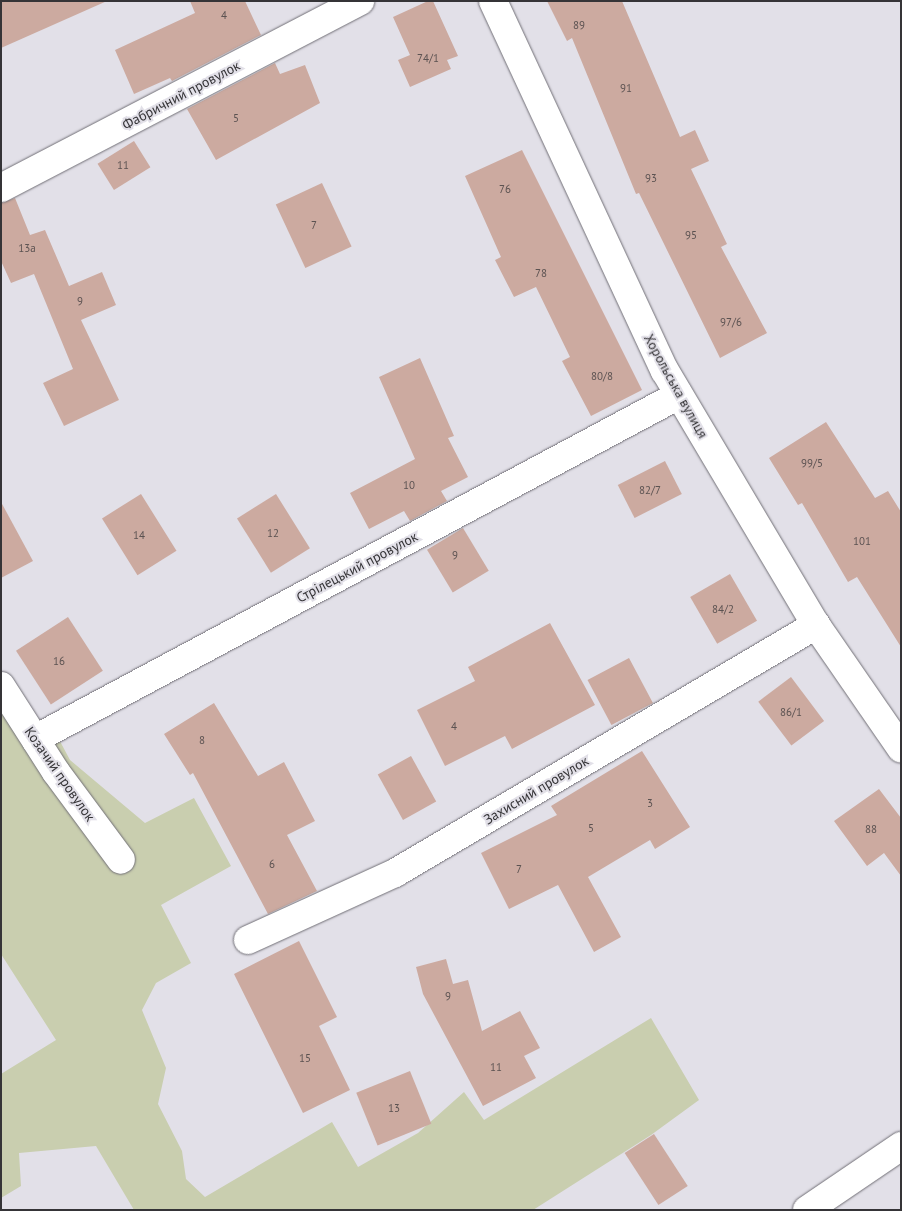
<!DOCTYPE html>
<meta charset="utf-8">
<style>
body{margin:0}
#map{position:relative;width:902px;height:1211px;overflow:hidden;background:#e2e0e8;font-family:"PT Sans",sans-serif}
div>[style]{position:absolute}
.green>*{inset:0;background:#c9ceaf}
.building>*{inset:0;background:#ccaaa0;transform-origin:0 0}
.roads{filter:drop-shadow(0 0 1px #716f76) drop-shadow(0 0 1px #716f76)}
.minor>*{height:28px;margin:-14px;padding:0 14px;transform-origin:14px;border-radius:14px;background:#fff}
span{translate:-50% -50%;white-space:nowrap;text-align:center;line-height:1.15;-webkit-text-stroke:4px #e2e0e8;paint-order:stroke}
.number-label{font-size:11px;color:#5b5251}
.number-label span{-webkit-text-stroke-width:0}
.street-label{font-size:14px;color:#353437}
.frame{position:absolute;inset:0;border:2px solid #353437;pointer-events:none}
</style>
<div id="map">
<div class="green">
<div style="clip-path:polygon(1px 671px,32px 724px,47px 717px,70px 760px,145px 823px,194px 798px,231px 866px,161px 905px,191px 963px,156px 983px,142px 1010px,166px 1068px,158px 1104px,182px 1151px,186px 1179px,205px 1197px,332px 1122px,358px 1167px,418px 1133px,464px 1092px,484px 1120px,651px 1018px,699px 1100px,651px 1135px,533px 1210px,134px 1210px,96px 1146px,19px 1153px,21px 1186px,1px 1198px,1px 1074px,56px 1040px,1px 954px)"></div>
</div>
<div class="building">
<div style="clip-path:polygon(1px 1px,107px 1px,1px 48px)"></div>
<div style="clip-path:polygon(190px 1px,245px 1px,261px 35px,172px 81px,170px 78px,134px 94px,115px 50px,195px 13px)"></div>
<div style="clip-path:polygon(428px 1px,433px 1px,458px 56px,447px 60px,451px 69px,410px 87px,398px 60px,410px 55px,393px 17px)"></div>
<div style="clip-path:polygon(547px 1px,622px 1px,680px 137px,695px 130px,709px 161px,691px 169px,727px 244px,721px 247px,767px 333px,720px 358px,639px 193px,636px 194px,572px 38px,567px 41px)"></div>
<div style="clip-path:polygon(275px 63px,280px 74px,305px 65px,320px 103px,216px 160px,187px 109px)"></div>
<div style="left:134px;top:141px;width:31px;height:43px;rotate:58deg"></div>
<div style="clip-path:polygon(522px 150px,642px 390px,591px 416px,562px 361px,570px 357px,536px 287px,514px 297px,495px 260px,501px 257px,465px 176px)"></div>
<div style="left:322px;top:183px;width:70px;height:51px;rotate:65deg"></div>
<div style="clip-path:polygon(15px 198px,30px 235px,45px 230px,69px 286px,102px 272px,116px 305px,81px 320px,119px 400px,64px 426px,43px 383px,73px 369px,34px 274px,11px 283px,1px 261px,1px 203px)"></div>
<div style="clip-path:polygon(420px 358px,454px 436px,448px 438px,468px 477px,441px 491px,447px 501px,410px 521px,404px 511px,369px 529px,350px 493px,415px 459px,379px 377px)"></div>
<div style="clip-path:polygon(826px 422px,875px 498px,888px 491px,901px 512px,901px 647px,857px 577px,848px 582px,802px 503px,798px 505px,769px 458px)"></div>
<div style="left:665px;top:461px;width:37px;height:53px;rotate:63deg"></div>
<div style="left:141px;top:494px;width:67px;height:46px;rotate:58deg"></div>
<div style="left:276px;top:494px;width:64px;height:46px;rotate:58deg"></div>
<div style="clip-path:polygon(1px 502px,33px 561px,1px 578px)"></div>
<div style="left:463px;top:528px;width:50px;height:42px;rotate:59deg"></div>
<div style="left:730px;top:574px;width:54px;height:46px;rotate:60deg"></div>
<div style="left:68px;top:617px;width:64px;height:62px;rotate:57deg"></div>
<div style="clip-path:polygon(550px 623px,595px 705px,512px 749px,505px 736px,445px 766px,417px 710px,475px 681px,468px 667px)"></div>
<div style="left:629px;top:658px;width:51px;height:47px;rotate:62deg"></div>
<div style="left:791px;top:677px;width:55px;height:41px;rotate:53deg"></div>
<div style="clip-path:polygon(214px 703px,258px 776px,284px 762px,315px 821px,287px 835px,317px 891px,268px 914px,193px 773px,190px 775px,164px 734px)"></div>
<div style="clip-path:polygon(642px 751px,690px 827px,655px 849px,650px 840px,588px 877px,621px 937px,594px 952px,558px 885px,509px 909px,481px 853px,557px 815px,551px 806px)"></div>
<div style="left:411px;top:756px;width:52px;height:38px;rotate:61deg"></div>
<div style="clip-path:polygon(879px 789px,901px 818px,901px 876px,884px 853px,867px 866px,834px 821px)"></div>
<div style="clip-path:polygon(299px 941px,337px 1017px,319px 1026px,350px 1090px,303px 1113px,234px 974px)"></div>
<div style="clip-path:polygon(446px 959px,453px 984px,468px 980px,482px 1031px,520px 1011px,540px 1048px,524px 1056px,536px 1078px,483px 1106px,423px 994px,416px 967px)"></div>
<div style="left:410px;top:1071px;width:57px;height:58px;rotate:68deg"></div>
<div style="left:654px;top:1134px;width:62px;height:35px;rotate:57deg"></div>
</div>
<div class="roads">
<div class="minor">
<div style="left:493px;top:1px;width:408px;rotate:65.1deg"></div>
<div style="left:665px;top:371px;width:295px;rotate:59.3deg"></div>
<div style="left:816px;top:625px;width:150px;rotate:55.4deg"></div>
<div style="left:1px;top:188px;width:405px;rotate:-27.5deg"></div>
<div style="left:1px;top:686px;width:102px;rotate:57.4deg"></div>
<div style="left:56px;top:772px;width:109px;rotate:53.5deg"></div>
<div style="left:35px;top:739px;width:730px;rotate:-28.11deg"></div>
<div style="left:248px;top:940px;width:162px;rotate:-24.5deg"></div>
<div style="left:395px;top:873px;width:489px;rotate:-30.5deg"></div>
<div style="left:807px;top:1210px;width:114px;rotate:-34.2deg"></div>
</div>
</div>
<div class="number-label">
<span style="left:224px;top:15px">4</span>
<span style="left:579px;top:25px">89</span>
<span style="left:428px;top:58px">74/1</span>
<span style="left:626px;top:88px">91</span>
<span style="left:236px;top:118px">5</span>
<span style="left:123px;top:165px">11</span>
<span style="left:651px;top:178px">93</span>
<span style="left:505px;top:189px">76</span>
<span style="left:314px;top:225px">7</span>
<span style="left:691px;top:235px">95</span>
<span style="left:27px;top:248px">13а</span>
<span style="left:541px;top:273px">78</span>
<span style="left:80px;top:301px">9</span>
<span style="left:731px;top:322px">97/6</span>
<span style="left:602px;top:376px">80/8</span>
<span style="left:812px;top:463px">99/5</span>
<span style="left:409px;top:485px">10</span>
<span style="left:650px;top:490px">82/7</span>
<span style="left:273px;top:533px">12</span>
<span style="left:139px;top:535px">14</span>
<span style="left:862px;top:541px">101</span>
<span style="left:455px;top:555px">9</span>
<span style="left:723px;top:609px">84/2</span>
<span style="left:59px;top:661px">16</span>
<span style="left:791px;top:712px">86/1</span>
<span style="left:454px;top:726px">4</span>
<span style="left:202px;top:740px">8</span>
<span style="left:650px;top:803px">3</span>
<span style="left:591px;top:828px">5</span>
<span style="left:871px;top:829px">88</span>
<span style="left:272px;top:864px">6</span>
<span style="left:519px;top:869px">7</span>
<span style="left:448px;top:996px">9</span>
<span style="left:305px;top:1058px">15</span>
<span style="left:496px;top:1067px">11</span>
<span style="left:394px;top:1108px">13</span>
</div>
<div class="street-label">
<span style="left:181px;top:95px;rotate:-28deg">Фабричний провулок</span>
<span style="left:676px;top:386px;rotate:61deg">Хорольська вулиця</span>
<span style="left:357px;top:567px;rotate:-28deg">Стрілецький провулок</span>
<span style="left:60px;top:774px;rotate:55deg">Козачий провулок</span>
<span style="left:536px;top:790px;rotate:-31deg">Захисний провулок</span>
</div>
<div class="frame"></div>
</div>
